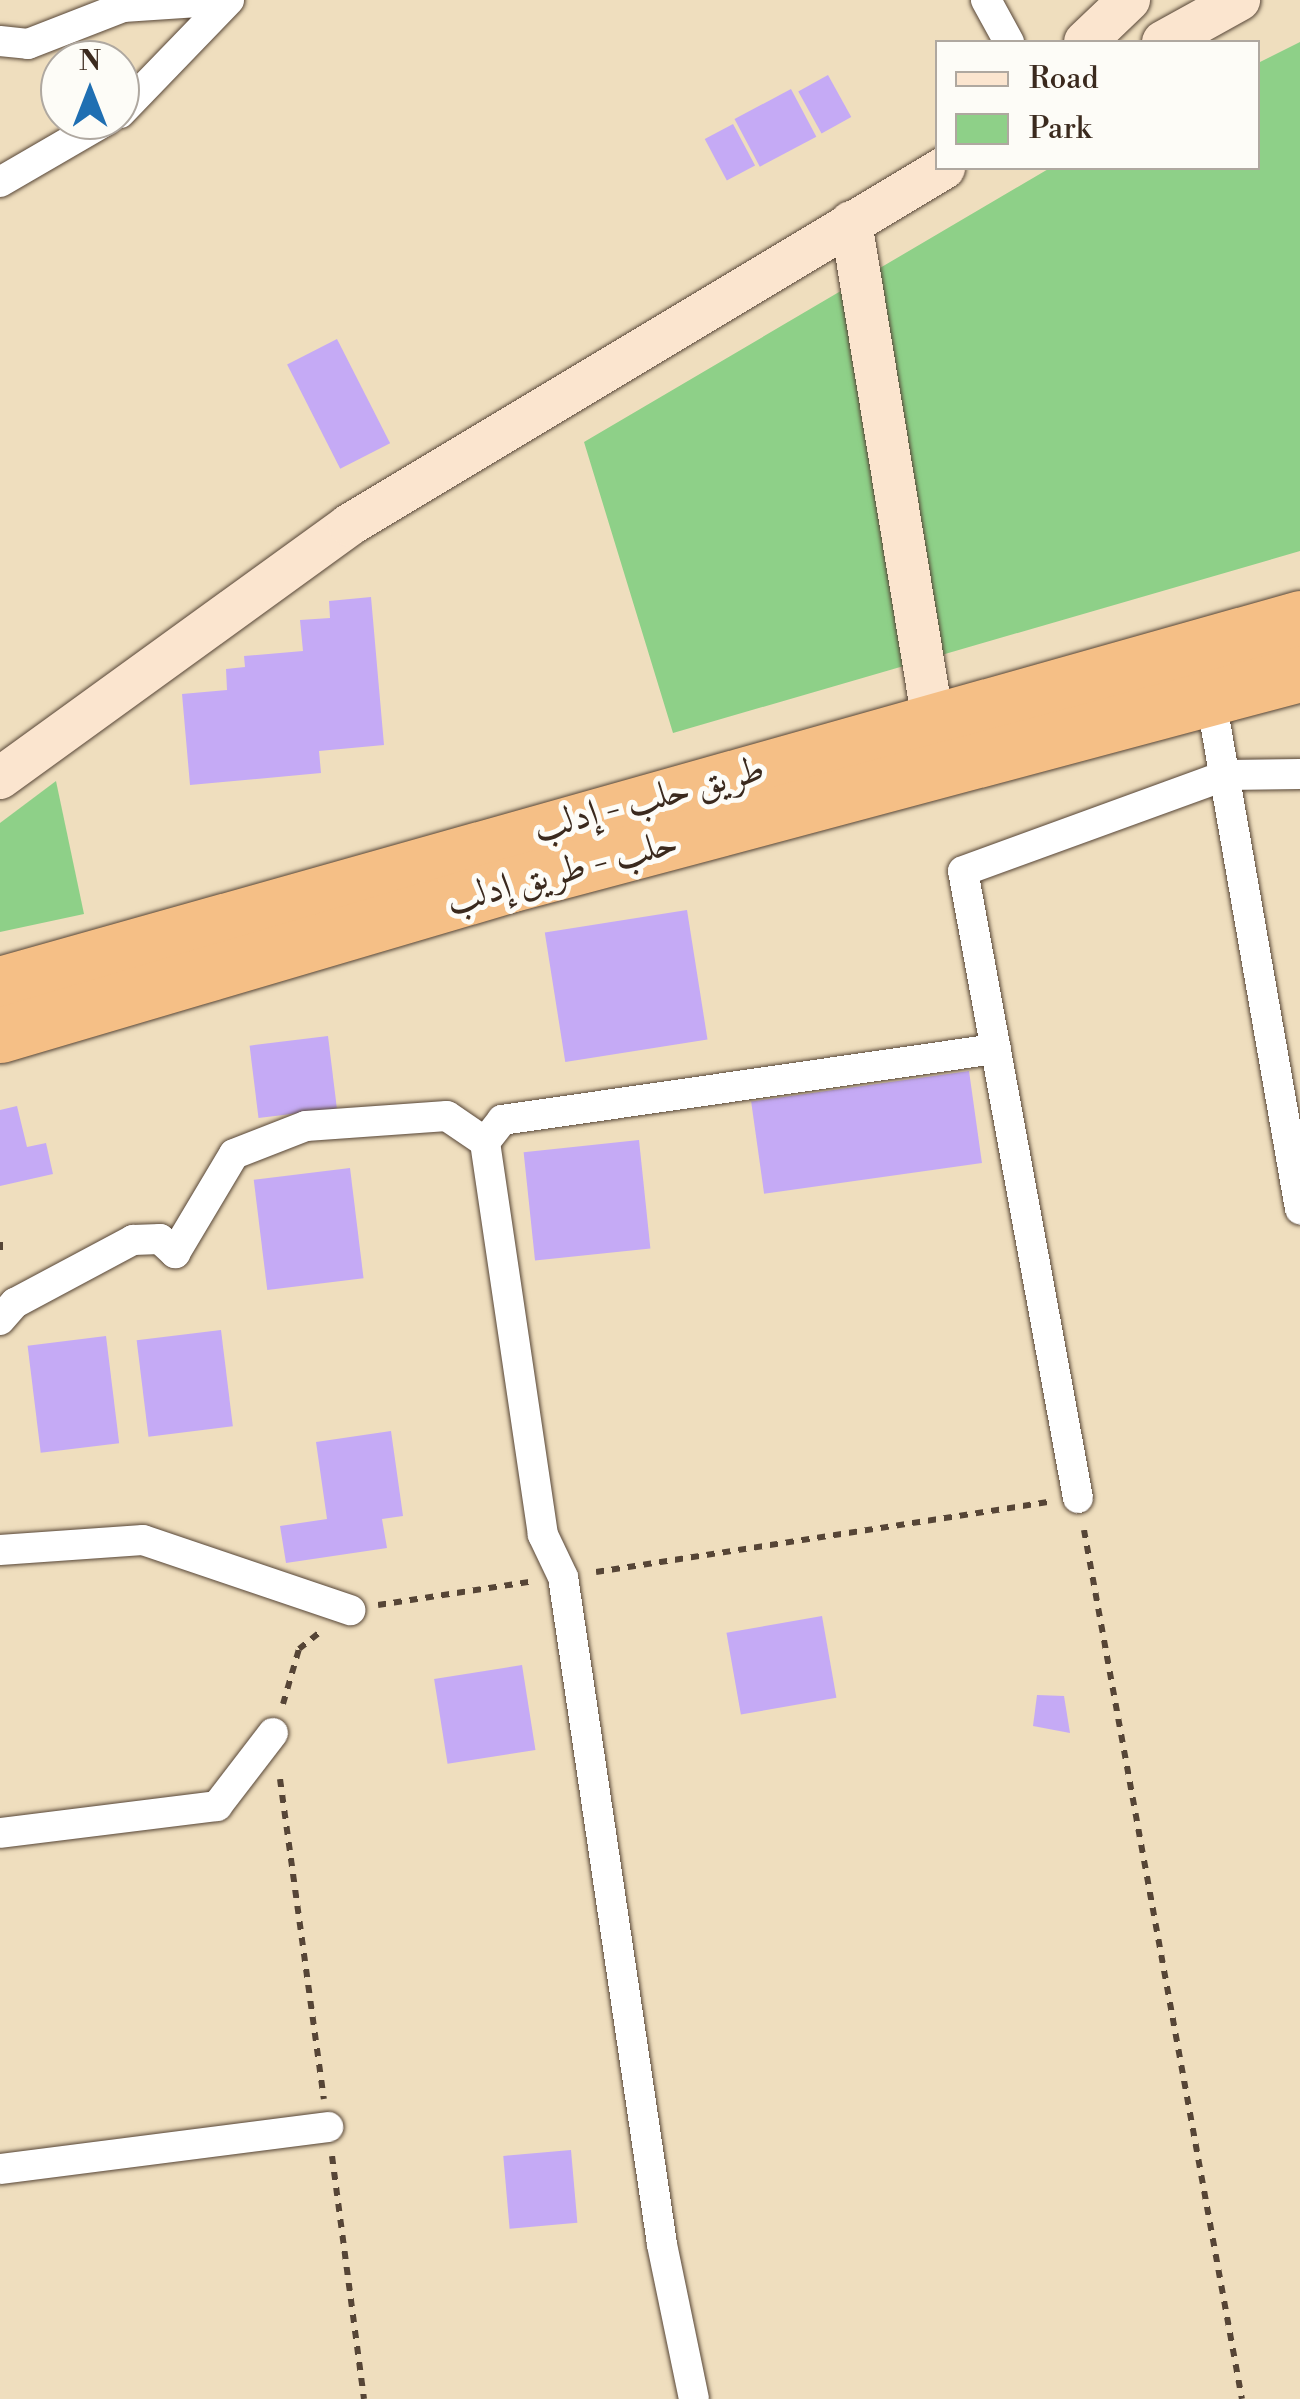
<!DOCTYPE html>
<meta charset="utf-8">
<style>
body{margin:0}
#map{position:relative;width:1300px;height:2399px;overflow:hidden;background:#efdebe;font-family:"Libre Bodoni",Amiri,serif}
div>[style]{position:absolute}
.green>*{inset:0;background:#8ed088}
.building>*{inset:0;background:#c5aaf5;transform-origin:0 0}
.path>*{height:6px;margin-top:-3px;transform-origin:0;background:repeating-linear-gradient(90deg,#564536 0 8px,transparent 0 16px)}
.roads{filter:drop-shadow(0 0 2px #564536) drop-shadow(0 0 2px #564536)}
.street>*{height:30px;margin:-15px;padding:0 15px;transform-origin:15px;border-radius:15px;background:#fff}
.secondary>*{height:42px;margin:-21px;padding:0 21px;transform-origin:21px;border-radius:21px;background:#fbe5cf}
.highway>*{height:55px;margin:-27.5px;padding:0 27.5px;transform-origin:27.5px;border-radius:27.5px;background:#f5bf86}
span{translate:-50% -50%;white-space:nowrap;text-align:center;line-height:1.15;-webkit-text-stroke:10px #fdfcf7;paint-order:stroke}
.street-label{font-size:38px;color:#3b2a1e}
.legend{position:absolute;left:935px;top:40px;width:325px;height:130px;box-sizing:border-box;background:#fdfcf7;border:2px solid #afa8a0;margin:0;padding:12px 18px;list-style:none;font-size:30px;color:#3b2a1e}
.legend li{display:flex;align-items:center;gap:20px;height:50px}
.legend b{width:50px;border:2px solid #afa8a0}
.north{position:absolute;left:40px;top:40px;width:100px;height:100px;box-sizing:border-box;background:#fdfcf7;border:2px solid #afa8a0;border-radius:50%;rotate:0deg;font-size:28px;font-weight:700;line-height:40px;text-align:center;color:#3b2a1e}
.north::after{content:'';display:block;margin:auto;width:35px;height:45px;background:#1f6fb2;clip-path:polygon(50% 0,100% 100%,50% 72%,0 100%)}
</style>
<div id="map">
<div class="green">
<div style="clip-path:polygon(1300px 42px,1300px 551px,673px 733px,584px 442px,1050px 168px,1258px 168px,1258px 63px)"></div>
<div style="clip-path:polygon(56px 781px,84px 914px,0 932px,0 823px)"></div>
</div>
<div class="building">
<div style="left:828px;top:75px;width:48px;height:34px;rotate:61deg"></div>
<div style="left:791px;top:89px;width:54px;height:64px;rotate:62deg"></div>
<div style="left:733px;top:124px;width:47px;height:32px;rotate:62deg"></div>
<div style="left:337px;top:339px;width:117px;height:56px;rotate:63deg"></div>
<div style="clip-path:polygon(371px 597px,384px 745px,319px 751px,321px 773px,190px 785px,182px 694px,227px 690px,226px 669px,245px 667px,244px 656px,303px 651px,300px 620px,330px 618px,329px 601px)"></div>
<div style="left:687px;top:910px;width:131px;height:144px;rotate:81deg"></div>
<div style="left:328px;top:1036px;width:73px;height:79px;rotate:83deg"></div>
<div style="left:969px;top:1071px;width:93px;height:220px;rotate:82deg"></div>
<div style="clip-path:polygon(17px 1106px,27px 1147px,46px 1143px,53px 1174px,0 1186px,0 1110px)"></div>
<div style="left:639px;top:1140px;width:109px;height:116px;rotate:84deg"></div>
<div style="left:350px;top:1168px;width:111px;height:97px;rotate:83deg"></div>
<div style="left:221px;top:1330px;width:97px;height:85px;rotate:83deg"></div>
<div style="left:106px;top:1336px;width:108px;height:79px;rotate:83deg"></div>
<div style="clip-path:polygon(391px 1431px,403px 1516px,382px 1519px,387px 1548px,286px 1563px,280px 1526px,327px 1519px,316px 1442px)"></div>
<div style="left:822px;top:1616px;width:83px;height:97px;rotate:80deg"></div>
<div style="left:522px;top:1665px;width:86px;height:89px;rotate:81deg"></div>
<div style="clip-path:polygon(1037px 1695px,1064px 1696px,1070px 1733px,1033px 1726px)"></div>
<div style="left:571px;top:2150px;width:73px;height:68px;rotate:85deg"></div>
</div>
<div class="path">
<div style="left:0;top:1242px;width:11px;rotate:90deg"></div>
<div style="left:1084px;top:1530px;width:883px;rotate:79.7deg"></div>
<div style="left:596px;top:1572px;width:457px;rotate:-8.8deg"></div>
<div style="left:378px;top:1605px;width:153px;rotate:-8.7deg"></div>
<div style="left:283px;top:1704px;width:57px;rotate:-73.8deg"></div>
<div style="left:299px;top:1649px;width:26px;rotate:-39deg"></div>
<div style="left:280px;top:1779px;width:323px;rotate:82.2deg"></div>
<div style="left:332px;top:2156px;width:245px;rotate:82.5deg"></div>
</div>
<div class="roads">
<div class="street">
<div style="left:986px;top:0;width:48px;rotate:61.3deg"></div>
<div style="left:0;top:41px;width:28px;rotate:6deg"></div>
<div style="left:28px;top:44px;width:102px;rotate:-21.3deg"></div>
<div style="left:123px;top:7px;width:105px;rotate:-3.8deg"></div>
<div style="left:120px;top:113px;width:157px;rotate:-46deg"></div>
<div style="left:0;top:182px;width:124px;rotate:-30.1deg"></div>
<div style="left:1211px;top:699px;width:518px;rotate:80.1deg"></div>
<div style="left:0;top:1320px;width:23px;rotate:-49deg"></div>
<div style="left:15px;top:1303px;width:134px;rotate:-28.1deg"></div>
<div style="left:133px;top:1240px;width:27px;rotate:-2deg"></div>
<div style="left:160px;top:1239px;width:21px;rotate:43deg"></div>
<div style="left:175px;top:1253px;width:115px;rotate:-59.2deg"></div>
<div style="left:234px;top:1154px;width:77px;rotate:-21.3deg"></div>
<div style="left:306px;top:1126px;width:141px;rotate:-4.1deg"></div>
<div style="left:447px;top:1116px;width:46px;rotate:34.4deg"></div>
<div style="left:1078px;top:1498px;width:637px;rotate:-100.39deg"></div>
<div style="left:963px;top:871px;width:281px;rotate:-20deg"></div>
<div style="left:1227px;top:775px;width:73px;rotate:-0.8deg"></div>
<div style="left:0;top:1550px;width:143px;rotate:-4deg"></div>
<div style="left:143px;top:1540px;width:219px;rotate:18.7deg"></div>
<div style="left:0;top:1833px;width:219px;rotate:-7.1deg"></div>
<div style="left:217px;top:1806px;width:92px;rotate:-52.5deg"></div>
<div style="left:0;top:2169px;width:331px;rotate:-7.3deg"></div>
<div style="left:694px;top:2399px;width:158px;rotate:-101.7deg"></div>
<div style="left:662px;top:2244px;width:674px;rotate:-98.44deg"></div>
<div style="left:563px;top:1577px;width:47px;rotate:-115.5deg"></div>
<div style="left:543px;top:1535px;width:397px;rotate:-98.4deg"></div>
<div style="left:485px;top:1142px;width:28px;rotate:-52deg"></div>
<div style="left:502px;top:1120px;width:499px;rotate:-8.2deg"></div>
</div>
<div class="secondary">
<div style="left:1085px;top:42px;width:61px;rotate:-43.7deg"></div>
<div style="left:1163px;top:42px;width:87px;rotate:-28.9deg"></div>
<div style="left:851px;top:222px;width:506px;rotate:80.67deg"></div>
<div style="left:0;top:778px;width:431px;rotate:-35.9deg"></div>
<div style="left:349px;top:525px;width:694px;rotate:-30.96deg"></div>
</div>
<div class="highway">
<div style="left:0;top:984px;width:1351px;rotate:-15.72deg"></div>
<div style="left:0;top:1035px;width:531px;rotate:-16.42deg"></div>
<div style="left:509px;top:885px;width:819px;rotate:-14.94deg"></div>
</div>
</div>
<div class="street-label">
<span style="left:649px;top:799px;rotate:-15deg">طريق حلب - إدلب</span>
<span style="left:562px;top:872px;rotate:-15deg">حلب - طريق إدلب</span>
</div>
<ul class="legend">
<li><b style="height:12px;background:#fbe5cf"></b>Road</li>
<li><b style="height:28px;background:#8ed088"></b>Park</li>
</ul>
<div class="north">N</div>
</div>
